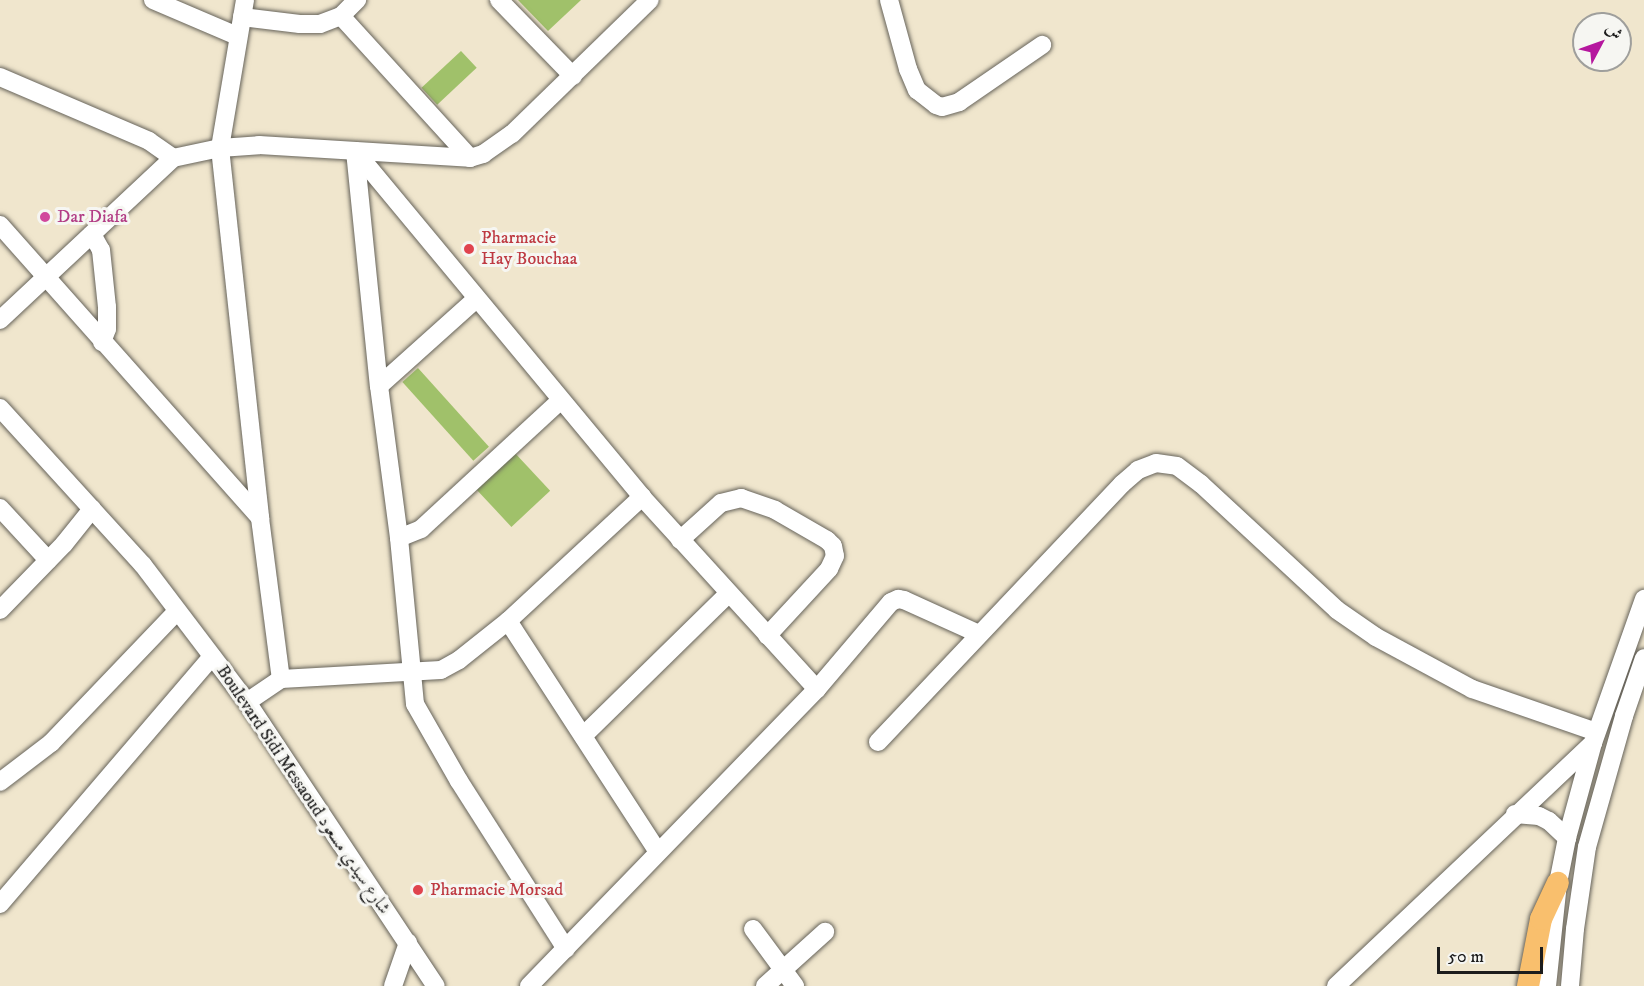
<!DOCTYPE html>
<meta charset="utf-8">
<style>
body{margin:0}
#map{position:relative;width:1644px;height:986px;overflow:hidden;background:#f0e6cd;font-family:"IM FELL DW Pica",Amiri,serif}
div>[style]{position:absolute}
.green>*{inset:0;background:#a0c16a;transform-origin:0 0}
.roads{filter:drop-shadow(0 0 2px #66635a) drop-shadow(0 0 2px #66635a)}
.minor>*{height:18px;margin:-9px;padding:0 9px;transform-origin:9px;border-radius:9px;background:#fff}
.major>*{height:22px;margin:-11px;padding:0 11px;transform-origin:11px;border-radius:11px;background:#f9bf6d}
.dots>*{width:16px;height:16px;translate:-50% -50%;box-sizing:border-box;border:3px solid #f6f6f2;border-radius:50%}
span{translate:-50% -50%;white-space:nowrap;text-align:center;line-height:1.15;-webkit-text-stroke:6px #f6f6f2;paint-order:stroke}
.hotel-label{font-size:18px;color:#b23c85}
.left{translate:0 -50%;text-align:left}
.health-label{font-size:18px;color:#be3a42}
.street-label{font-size:18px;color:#1c1c1c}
.north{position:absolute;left:1572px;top:12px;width:60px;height:60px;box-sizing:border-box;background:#f6f6f2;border:2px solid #9f9f9c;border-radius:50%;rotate:49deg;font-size:16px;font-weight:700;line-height:24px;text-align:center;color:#1c1c1c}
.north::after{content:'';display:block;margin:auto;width:21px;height:27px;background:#b5179e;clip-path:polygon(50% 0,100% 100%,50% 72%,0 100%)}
.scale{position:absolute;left:1437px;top:947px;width:106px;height:27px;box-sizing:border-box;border:3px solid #1c1c1c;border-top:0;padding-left:8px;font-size:18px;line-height:21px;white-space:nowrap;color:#1c1c1c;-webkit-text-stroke:4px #f6f6f2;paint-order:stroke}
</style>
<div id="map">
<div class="green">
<div style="clip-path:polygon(518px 0,581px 0,548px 31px)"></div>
<div style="left:461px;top:51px;width:23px;height:54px;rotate:47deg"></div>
<div style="left:418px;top:368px;width:106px;height:21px;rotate:48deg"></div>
<div style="left:514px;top:452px;width:53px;height:53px;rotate:47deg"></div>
</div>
<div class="roads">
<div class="minor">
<div style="left:153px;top:0;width:91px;rotate:23.2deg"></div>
<div style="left:245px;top:0;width:150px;rotate:99.6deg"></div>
<div style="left:220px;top:148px;width:372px;rotate:83.8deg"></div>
<div style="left:260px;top:518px;width:162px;rotate:82.6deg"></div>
<div style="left:499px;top:0;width:106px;rotate:45.8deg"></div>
<div style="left:889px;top:0;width:72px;rotate:74.6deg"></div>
<div style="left:908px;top:69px;width:23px;rotate:67deg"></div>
<div style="left:917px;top:90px;width:24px;rotate:38deg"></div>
<div style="left:936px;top:105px;width:6px;rotate:18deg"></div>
<div style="left:942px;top:107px;width:18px;rotate:-16deg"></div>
<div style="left:959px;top:102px;width:101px;rotate:-34.5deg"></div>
<div style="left:341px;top:16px;width:192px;rotate:47.7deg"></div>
<div style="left:242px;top:17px;width:58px;rotate:6.9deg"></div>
<div style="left:300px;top:24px;width:20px"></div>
<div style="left:320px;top:24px;width:22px;rotate:-21deg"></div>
<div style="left:341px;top:16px;width:23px;rotate:-45deg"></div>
<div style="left:0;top:77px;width:162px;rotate:23.2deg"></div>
<div style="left:149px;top:141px;width:29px;rotate:35deg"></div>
<div style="left:355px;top:151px;width:236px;rotate:84.2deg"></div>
<div style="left:379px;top:386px;width:153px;rotate:82.5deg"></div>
<div style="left:399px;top:538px;width:167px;rotate:84.5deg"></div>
<div style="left:415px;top:704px;width:89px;rotate:60.3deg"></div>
<div style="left:459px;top:781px;width:199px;rotate:57.5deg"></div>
<div style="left:355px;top:151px;width:450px;rotate:50.3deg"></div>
<div style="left:642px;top:497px;width:260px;rotate:47.7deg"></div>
<div style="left:0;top:225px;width:392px;rotate:48.4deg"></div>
<div style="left:92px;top:234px;width:18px;rotate:61deg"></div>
<div style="left:101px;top:250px;width:57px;rotate:84deg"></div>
<div style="left:107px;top:307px;width:22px;rotate:90deg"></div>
<div style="left:107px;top:329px;width:14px;rotate:111deg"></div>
<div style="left:0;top:320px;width:237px;rotate:-43.1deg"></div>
<div style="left:173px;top:158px;width:48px;rotate:-12deg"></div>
<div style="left:220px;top:148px;width:39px;rotate:-4deg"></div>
<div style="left:259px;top:145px;width:211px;rotate:3.5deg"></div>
<div style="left:470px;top:158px;width:14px;rotate:-17deg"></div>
<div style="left:483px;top:154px;width:35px;rotate:-35deg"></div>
<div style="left:512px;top:134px;width:192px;rotate:-44.2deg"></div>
<div style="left:379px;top:386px;width:130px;rotate:-41.9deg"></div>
<div style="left:0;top:408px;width:212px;rotate:47.7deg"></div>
<div style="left:143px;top:565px;width:172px;rotate:52.8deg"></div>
<div style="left:247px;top:702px;width:341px;rotate:56.4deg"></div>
<div style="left:0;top:508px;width:71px;rotate:47.3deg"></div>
<div style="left:399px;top:538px;width:24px;rotate:-22deg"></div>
<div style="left:421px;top:529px;width:190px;rotate:-42.7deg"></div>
<div style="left:680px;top:540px;width:55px;rotate:-42.1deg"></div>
<div style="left:721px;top:503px;width:21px;rotate:-14deg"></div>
<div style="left:741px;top:498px;width:36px;rotate:19deg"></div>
<div style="left:775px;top:510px;width:60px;rotate:30deg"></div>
<div style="left:827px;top:540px;width:8px;rotate:45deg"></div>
<div style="left:833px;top:546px;width:10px;rotate:79deg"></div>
<div style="left:835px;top:556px;width:14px;rotate:115deg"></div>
<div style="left:829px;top:569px;width:91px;rotate:132.8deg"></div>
<div style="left:0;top:610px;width:92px;rotate:-45.9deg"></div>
<div style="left:64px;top:544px;width:45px;rotate:-51.3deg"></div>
<div style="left:508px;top:621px;width:275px;rotate:57deg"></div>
<div style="left:247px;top:702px;width:41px;rotate:-34.1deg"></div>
<div style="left:281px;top:679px;width:160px;rotate:-3.2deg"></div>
<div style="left:441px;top:670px;width:21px;rotate:-29deg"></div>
<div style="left:459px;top:660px;width:63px;rotate:-38.5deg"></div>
<div style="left:508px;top:621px;width:183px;rotate:-42.8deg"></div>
<div style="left:583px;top:736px;width:203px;rotate:-44.4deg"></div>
<div style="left:878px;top:742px;width:355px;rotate:-46.6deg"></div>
<div style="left:1122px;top:484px;width:21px;rotate:-41deg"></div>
<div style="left:1138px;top:470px;width:19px;rotate:-21deg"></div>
<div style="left:1156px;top:463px;width:21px;rotate:8deg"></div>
<div style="left:1177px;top:466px;width:30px;rotate:37deg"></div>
<div style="left:1201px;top:484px;width:185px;rotate:42.8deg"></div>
<div style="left:1337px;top:610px;width:47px;rotate:34.7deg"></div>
<div style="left:1376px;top:637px;width:109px;rotate:28.4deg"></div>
<div style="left:1472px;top:689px;width:131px;rotate:19.1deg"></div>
<div style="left:0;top:782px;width:64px;rotate:-37.4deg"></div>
<div style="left:51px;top:743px;width:182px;rotate:-46.3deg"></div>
<div style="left:1515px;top:814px;width:24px;rotate:5deg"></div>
<div style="left:1539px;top:816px;width:11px;rotate:27deg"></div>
<div style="left:1549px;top:821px;width:25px;rotate:43deg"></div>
<div style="left:0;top:904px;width:326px;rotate:-49.4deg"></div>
<div style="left:753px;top:929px;width:71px;rotate:53.6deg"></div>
<div style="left:393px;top:986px;width:46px;rotate:-70.8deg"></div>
<div style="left:529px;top:986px;width:414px;rotate:-45.9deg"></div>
<div style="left:817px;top:689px;width:114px;rotate:-49.6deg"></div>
<div style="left:891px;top:602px;width:8px;rotate:-23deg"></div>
<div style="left:898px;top:599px;width:6px;rotate:9deg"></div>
<div style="left:904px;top:600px;width:82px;rotate:24.4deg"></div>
<div style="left:765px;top:986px;width:81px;rotate:-42deg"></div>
<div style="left:1336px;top:986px;width:354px;rotate:-43.4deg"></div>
<div style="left:1547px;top:986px;width:104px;rotate:-83.9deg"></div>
<div style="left:1558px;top:883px;width:46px;rotate:-78.7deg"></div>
<div style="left:1567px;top:838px;width:98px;rotate:-74.7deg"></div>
<div style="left:1593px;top:743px;width:153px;rotate:-70.5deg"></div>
<div style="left:1570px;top:986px;width:57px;rotate:-85deg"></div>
<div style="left:1575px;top:929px;width:83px;rotate:-81.7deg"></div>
<div style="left:1587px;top:847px;width:136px;rotate:-74.2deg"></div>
<div style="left:1624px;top:716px;width:61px;rotate:-71deg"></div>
</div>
<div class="major">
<div style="left:1528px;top:986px;width:68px;rotate:-79deg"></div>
<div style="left:1541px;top:919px;width:40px;rotate:-65deg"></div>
</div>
</div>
<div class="dots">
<div style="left:45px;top:217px;background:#d1479c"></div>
<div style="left:469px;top:249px;background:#e0444e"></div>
<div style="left:418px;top:890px;background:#e0444e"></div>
</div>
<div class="hotel-label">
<span class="left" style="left:57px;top:217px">Dar Diafa</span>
</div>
<div class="health-label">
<span class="left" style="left:481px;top:249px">Pharmacie<br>Hay Bouchaa</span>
<span class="left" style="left:430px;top:890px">Pharmacie Morsad</span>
</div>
<div class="street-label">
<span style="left:303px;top:790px;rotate:56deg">Boulevard Sidi Messaoud شارع سيدي مسعود</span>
</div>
<div class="north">ش</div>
<div class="scale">50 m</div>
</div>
